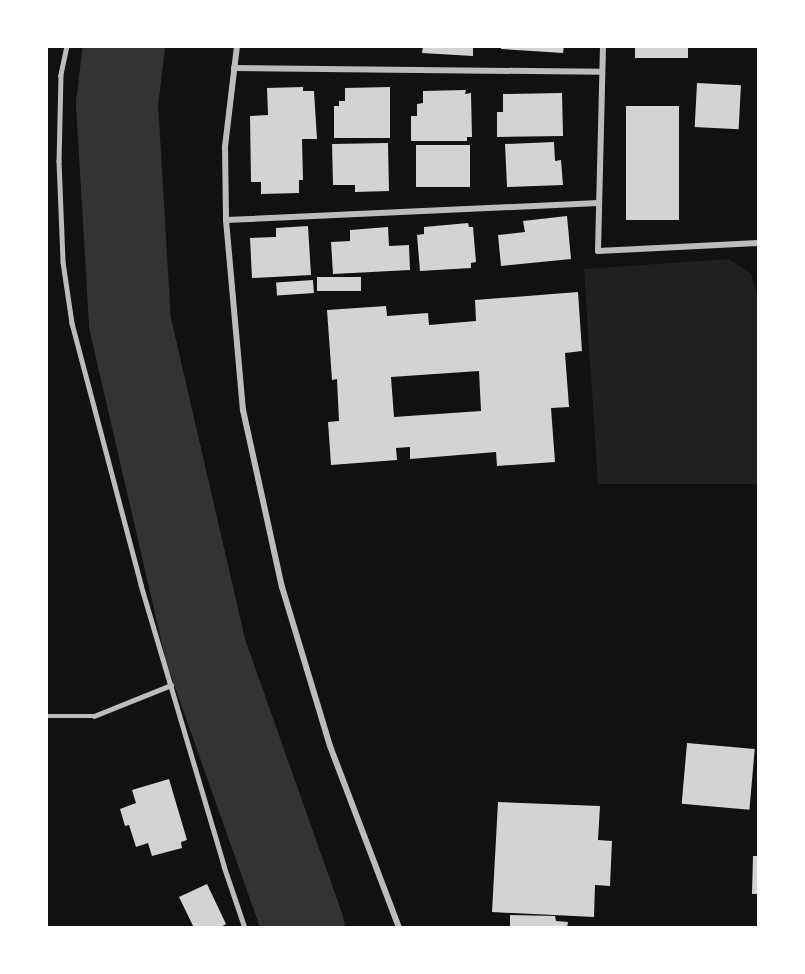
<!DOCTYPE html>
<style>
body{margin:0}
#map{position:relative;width:805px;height:974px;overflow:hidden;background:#111;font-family:"Roboto Condensed",sans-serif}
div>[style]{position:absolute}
.green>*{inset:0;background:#202020}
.river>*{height:82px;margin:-41px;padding:0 41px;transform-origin:41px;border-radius:41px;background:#333}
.building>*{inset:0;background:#d3d3d3;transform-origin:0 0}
.service>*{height:4.5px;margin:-2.25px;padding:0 2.25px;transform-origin:2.25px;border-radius:2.25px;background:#bcbcbc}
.minor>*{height:6px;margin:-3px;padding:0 3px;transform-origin:3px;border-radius:3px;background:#bcbcbc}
span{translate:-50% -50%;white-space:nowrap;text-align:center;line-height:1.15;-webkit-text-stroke:5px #fff;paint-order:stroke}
.frame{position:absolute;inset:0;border:48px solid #fff;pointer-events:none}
</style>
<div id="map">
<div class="green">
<div style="clip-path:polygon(729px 259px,751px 274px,758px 297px,758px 484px,598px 484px,584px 269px)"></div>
</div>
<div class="river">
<div style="left:124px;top:46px;width:58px;rotate:96.9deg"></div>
<div style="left:117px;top:104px;width:219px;rotate:86.6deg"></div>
<div style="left:130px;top:323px;width:338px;rotate:77deg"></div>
<div style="left:206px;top:652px;width:293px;rotate:70.5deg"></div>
</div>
<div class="building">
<div style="clip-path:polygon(423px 46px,473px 46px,473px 56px,422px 53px)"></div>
<div style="clip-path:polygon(501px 46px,564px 46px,563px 53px,501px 49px)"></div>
<div style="left:635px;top:46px;width:53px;height:12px"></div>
<div style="left:697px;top:83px;width:44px;height:44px;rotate:3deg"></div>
<div style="clip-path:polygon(303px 87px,303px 91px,314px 91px,317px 139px,302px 139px,303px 180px,299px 180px,299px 193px,261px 194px,261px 182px,251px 182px,250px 116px,268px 115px,267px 88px)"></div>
<div style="clip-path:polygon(390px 87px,390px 138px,334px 138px,334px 106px,339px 106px,339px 101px,345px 101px,345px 88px)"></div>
<div style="clip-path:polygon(466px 90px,465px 94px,471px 93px,472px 137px,467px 137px,467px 141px,411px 141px,411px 116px,417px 116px,417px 104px,423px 103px,423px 91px)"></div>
<div style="clip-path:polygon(562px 93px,563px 136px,497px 137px,497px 112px,503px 112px,503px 94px)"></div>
<div style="left:626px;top:106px;width:53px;height:114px"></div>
<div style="clip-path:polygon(554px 142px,555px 161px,561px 160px,563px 185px,507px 187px,505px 144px)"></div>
<div style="clip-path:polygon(388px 143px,389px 191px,355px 192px,355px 185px,333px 185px,332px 144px)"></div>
<div style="left:416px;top:145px;width:54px;height:42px"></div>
<div style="clip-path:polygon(567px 216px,571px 259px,501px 266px,498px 235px,525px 232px,523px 221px)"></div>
<div style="clip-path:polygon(468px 223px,469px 227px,473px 227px,476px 262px,471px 263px,471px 268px,420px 271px,417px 235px,424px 234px,424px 227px)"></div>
<div style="clip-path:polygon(308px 226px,311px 275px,252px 278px,250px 238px,276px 237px,276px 228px)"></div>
<div style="clip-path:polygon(388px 227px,389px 246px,409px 245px,410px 270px,333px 274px,331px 242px,350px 241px,350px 230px)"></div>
<div style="left:361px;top:277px;width:14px;height:44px;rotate:90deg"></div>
<div style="left:313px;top:280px;width:13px;height:37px;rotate:86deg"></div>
<div style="clip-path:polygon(evenodd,578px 292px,582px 351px,565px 353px,569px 407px,551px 408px,555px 462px,497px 466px,496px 452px,410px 459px,410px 447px,396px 448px,397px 460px,331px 465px,328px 422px,339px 421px,337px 379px,332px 380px,327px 310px,386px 306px,387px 316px,428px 313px,429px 325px,476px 321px,475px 300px,578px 292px,479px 371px,481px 411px,394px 417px,391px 377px,479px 371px)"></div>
<div style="left:687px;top:743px;width:68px;height:61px;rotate:5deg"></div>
<div style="clip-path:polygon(169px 779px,187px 840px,181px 842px,182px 848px,152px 856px,148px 843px,136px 847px,129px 825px,125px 826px,120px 809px,136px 803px,132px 790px)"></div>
<div style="clip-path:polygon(498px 802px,600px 806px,598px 840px,612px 841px,610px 886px,595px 885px,594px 917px,492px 912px)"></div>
<div style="clip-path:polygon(753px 856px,758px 856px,758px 894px,752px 894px)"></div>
<div style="clip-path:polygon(207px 884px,226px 924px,219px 928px,194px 928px,179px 897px)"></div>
<div style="clip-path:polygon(510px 915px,555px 916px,556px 921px,568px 922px,567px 928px,510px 928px)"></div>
</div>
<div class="service">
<div style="left:67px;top:46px;width:30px;rotate:102deg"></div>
<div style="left:61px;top:75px;width:86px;rotate:91.3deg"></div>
<div style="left:59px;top:161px;width:101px;rotate:87.7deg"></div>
<div style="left:63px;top:262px;width:62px;rotate:81.6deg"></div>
<div style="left:72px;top:323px;width:271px;rotate:75.2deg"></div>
<div style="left:141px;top:585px;width:293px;rotate:73.5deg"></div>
<div style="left:224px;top:866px;width:65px;rotate:71.3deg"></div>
<div style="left:46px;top:716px;width:48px"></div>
<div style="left:94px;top:716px;width:83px;rotate:-21.9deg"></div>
</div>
<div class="minor">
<div style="left:237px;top:46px;width:102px;rotate:96.8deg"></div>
<div style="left:225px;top:147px;width:73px;rotate:89.2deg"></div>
<div style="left:226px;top:220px;width:191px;rotate:84.9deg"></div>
<div style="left:243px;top:410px;width:181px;rotate:77.6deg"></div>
<div style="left:282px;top:587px;width:166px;rotate:73.2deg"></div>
<div style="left:330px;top:746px;width:195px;rotate:69.2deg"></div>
<div style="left:603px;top:46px;width:205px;rotate:91.4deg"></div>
<div style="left:598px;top:251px;width:160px;rotate:-2.9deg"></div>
<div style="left:234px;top:68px;width:368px;rotate:0.6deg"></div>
<div style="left:226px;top:220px;width:373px;rotate:-2.6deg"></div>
</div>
<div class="frame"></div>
</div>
